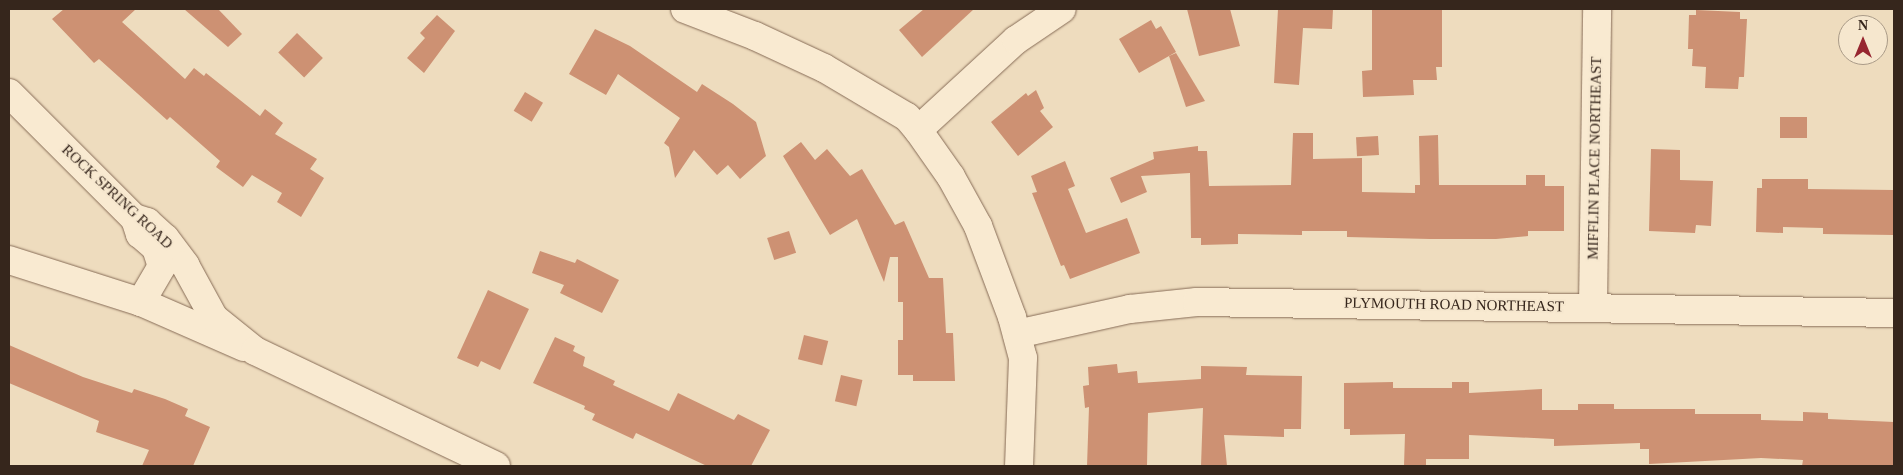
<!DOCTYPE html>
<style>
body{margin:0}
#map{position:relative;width:1903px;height:475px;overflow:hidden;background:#eedcbe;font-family:"Times New Roman",serif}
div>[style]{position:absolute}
.building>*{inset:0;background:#cd9173;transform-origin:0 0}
.roads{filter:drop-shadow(0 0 1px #876c57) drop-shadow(0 0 1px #876c57)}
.minor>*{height:28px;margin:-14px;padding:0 14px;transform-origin:14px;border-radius:14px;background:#f9ead1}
.tertiary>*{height:28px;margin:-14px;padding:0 14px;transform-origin:14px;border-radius:14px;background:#f9ead1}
span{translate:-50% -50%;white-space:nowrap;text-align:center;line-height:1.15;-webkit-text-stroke:4px #f6e7ce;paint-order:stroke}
.street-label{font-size:15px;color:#36261c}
.frame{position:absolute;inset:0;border:10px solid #36261c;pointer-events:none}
.north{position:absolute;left:1838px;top:15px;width:50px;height:50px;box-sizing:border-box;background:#f6e7ce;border:1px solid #a99a87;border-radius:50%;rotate:0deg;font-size:14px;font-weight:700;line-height:20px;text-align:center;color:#36261c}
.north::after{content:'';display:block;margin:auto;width:18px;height:22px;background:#972630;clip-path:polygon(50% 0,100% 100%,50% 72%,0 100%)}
</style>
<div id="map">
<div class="building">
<div style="clip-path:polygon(64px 9px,136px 9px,122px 22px,185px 79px,194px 68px,204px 76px,206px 73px,260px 116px,265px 109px,283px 123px,275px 134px,317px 159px,310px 169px,324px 178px,301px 217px,277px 202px,282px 193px,252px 175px,243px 187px,216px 167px,220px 161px,170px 117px,167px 120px,99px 59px,94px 63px,52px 19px)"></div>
<div style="clip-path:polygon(184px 9px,218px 9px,242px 34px,228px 47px)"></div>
<div style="clip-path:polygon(924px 9px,974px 9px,922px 57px,899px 30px)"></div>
<div style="clip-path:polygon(1187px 9px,1230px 9px,1240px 46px,1199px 56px)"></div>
<div style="clip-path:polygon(1278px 9px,1333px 9px,1332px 29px,1303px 28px,1299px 85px,1274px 83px)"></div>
<div style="clip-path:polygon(1372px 9px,1442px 9px,1442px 67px,1436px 67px,1437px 80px,1413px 80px,1414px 95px,1363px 97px,1362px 71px,1372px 70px)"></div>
<div style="clip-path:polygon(1696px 10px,1740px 12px,1740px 19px,1747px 19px,1744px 77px,1739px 77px,1738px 89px,1705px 88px,1706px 67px,1692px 66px,1693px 49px,1688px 49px,1689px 15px,1696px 15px)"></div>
<div style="clip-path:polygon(437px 15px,455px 31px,424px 73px,407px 58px,425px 38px,420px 33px)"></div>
<div style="clip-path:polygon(1151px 20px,1156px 29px,1161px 26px,1176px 52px,1139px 73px,1119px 39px)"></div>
<div style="clip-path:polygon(595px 29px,630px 46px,697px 92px,702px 84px,733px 104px,756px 122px,766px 156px,740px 179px,728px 165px,717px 175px,694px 150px,675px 178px,669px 147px,664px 143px,680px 118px,618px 74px,606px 95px,569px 74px)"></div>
<div style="left:297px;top:33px;width:36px;height:27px;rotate:44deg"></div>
<div style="clip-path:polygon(1176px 53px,1205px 101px,1186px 107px,1169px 56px)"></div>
<div style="clip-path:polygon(1036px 90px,1044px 108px,1040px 111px,1053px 127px,1018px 156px,991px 122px,1026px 93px,1028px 96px)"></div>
<div style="left:525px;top:92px;width:21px;height:22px;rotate:31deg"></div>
<div style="left:1807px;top:117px;width:21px;height:27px;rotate:90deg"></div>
<div style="clip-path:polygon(1293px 133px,1313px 133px,1313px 159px,1362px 158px,1362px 192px,1415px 193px,1415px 185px,1420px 185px,1419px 136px,1438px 135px,1439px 185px,1526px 185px,1526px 175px,1545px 175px,1545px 186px,1564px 186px,1564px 231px,1528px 231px,1528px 236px,1496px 239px,1430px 239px,1347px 237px,1347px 231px,1302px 231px,1302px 235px,1238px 234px,1238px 244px,1201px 245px,1201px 238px,1191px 238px,1190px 173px,1141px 176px,1147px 192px,1121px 203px,1110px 178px,1154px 159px,1153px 152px,1198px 146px,1198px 151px,1207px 151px,1209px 186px,1291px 185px)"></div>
<div style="left:1378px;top:136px;width:19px;height:22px;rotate:87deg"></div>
<div style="clip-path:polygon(801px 142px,815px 160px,827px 149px,850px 176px,862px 169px,895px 225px,904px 221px,929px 278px,943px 278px,946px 333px,953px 333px,955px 381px,913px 381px,913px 375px,898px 375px,898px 340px,903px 340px,903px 302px,898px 302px,898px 257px,890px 257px,884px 282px,857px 219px,830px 235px,783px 156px)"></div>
<div style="clip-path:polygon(1651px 149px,1680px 150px,1680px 180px,1713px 181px,1711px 226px,1696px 225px,1695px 233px,1649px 231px)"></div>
<div style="clip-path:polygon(1065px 161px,1075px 186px,1068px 189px,1086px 233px,1127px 218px,1140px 253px,1070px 279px,1064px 265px,1061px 266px,1032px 193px,1037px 192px,1031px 176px)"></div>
<div style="clip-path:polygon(1762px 179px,1808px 179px,1808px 189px,1894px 190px,1894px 235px,1823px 234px,1823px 228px,1783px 227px,1783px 233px,1756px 232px,1757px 188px,1762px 188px)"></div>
<div style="left:789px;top:231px;width:23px;height:23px;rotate:72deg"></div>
<div style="clip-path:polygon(540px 251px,575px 263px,577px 259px,619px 280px,602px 313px,560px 293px,564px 285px,532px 273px)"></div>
<div style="clip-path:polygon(488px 290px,529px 309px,500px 370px,481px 361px,478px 367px,457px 358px)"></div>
<div style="left:804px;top:335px;width:25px;height:25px;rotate:14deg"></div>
<div style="clip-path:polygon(555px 337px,575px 346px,573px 351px,585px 357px,583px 366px,615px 381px,613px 385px,669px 411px,678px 393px,734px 420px,738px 414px,770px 430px,751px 466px,707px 466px,636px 433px,633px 439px,592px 420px,595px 414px,584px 409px,585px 406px,533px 383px)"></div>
<div style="clip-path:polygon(9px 345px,83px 377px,132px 393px,134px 389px,165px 399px,188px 409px,185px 416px,210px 427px,193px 466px,142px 466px,149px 450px,96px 432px,99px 421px,9px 383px)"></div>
<div style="clip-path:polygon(1117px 364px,1118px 373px,1137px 371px,1138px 383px,1201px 379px,1201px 366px,1247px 367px,1246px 375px,1302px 376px,1301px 429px,1284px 429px,1284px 437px,1224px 435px,1227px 466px,1201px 466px,1203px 408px,1148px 413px,1147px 466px,1087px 466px,1089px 407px,1085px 408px,1083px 386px,1089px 385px,1088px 367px)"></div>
<div style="left:841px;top:375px;width:22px;height:27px;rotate:13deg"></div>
<div style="clip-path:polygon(1393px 382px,1393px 388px,1452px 388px,1452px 382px,1469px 382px,1469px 393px,1542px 389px,1542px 410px,1578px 410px,1578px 404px,1614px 404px,1614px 409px,1695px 409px,1695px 414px,1761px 414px,1761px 420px,1803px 421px,1803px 412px,1828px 413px,1828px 419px,1894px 422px,1894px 458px,1893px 466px,1802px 466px,1803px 460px,1761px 458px,1649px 464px,1649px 449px,1640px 449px,1640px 443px,1554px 446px,1554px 439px,1469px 435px,1469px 459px,1426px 459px,1426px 466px,1404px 466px,1405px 434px,1350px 435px,1350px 429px,1344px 429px,1344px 383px)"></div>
</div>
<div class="roads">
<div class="minor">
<div style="left:685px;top:9px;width:75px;rotate:21.1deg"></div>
<div style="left:755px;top:36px;width:76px;rotate:24.9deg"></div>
<div style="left:824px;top:68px;width:96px;rotate:30.6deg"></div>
<div style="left:907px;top:117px;width:17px;rotate:50deg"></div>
<div style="left:918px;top:130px;width:57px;rotate:54.9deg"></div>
<div style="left:951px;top:177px;width:56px;rotate:61.1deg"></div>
<div style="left:978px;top:226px;width:97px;rotate:69.5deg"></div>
<div style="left:1012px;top:317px;width:42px;rotate:75deg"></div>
<div style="left:1023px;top:358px;width:108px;rotate:92.1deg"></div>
<div style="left:918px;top:130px;width:133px;rotate:-42.6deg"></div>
<div style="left:1016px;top:40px;width:55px;rotate:-34deg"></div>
<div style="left:136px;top:222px;width:13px;rotate:72deg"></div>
<div style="left:140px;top:234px;width:21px;rotate:41deg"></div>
<div style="left:156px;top:248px;width:19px;rotate:72deg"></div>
<div style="left:162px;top:266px;width:42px;rotate:120.3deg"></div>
<div style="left:9px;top:260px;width:139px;rotate:17.7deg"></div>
<div style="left:141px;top:302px;width:112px;rotate:23.6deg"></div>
<div style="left:1593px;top:307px;width:298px;rotate:-89.2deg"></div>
<div style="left:1017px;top:334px;width:116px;rotate:-12.5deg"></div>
<div style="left:1130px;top:309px;width:67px;rotate:-6deg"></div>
<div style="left:1197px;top:302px;width:697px;rotate:0.9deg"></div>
</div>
<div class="tertiary">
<div style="left:9px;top:93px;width:177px;rotate:45deg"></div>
<div style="left:134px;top:218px;width:14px;rotate:17deg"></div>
<div style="left:147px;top:222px;width:24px;rotate:42deg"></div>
<div style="left:165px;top:238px;width:34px;rotate:53deg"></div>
<div style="left:185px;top:265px;width:60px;rotate:61.3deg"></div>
<div style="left:214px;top:318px;width:53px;rotate:38.8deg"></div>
<div style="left:255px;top:351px;width:267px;rotate:25.5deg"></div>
</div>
</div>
<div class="street-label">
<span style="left:1595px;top:158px;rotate:-89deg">MIFFLIN PLACE NORTHEAST</span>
<span style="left:117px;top:197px;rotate:43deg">ROCK SPRING ROAD</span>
<span style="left:1454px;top:305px;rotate:1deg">PLYMOUTH ROAD NORTHEAST</span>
</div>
<div class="frame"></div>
<div class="north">N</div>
</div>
